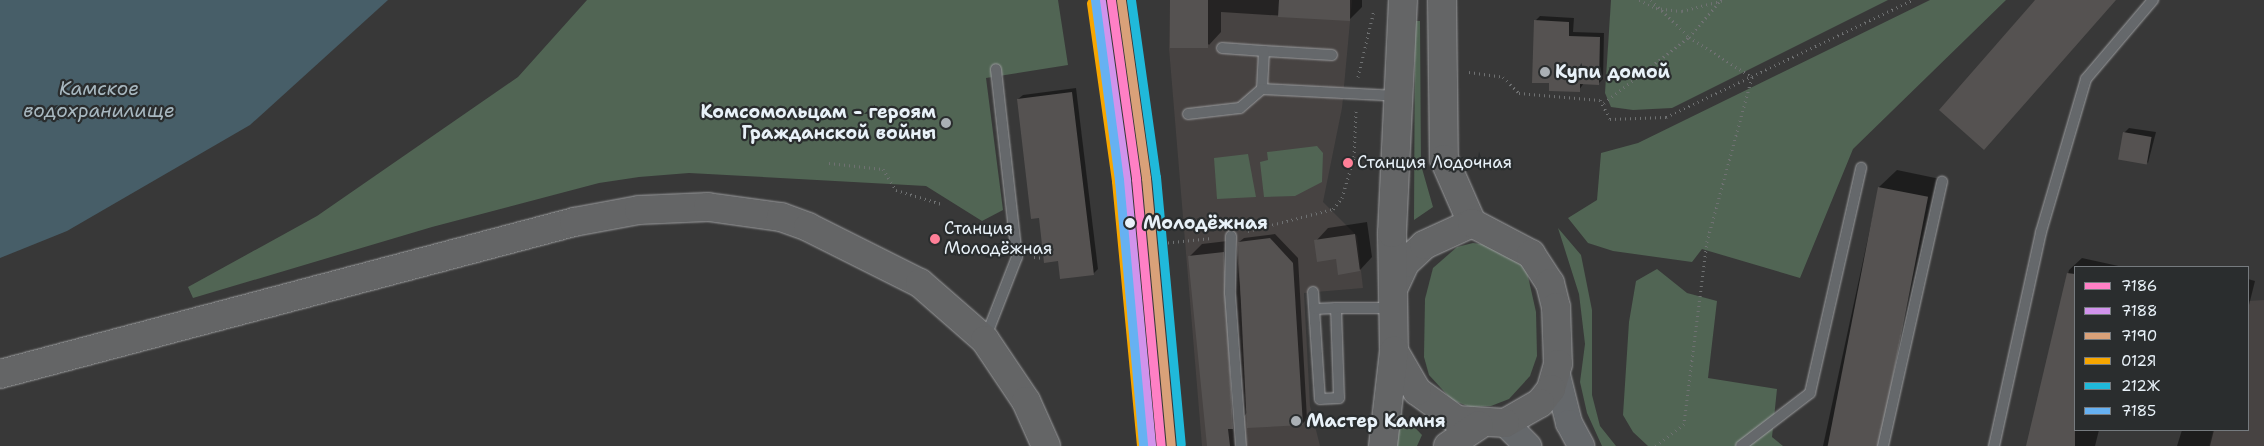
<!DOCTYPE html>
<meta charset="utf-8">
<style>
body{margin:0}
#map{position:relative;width:2264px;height:446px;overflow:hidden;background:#383838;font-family:"Shantell Sans",sans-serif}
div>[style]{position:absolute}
.built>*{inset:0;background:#474342}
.green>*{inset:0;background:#516554}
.water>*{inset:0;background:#475e68}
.shadow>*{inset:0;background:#0007}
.building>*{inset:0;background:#555251;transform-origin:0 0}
.path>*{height:3px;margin-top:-1.5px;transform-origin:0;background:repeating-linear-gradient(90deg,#6f7172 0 1px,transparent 0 5px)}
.roads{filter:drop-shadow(0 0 1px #9c9d9f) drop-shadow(0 0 1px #9c9d9f)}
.service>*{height:10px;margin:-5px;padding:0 5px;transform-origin:5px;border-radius:5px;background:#65686b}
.tertiary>*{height:26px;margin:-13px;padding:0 13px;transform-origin:13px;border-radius:13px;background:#65686b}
.primary>*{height:28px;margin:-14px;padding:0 14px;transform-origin:14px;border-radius:14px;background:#646566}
.rail-1>*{height:9px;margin:-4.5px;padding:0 4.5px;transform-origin:4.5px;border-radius:4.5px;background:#ff80c5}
.rail-2>*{height:9px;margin:-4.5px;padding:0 4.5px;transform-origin:4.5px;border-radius:4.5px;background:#d193ec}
.rail-3>*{height:9px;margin:-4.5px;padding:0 4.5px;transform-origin:4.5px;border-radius:4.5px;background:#d9a179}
.rail-4>*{height:9px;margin:-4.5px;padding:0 4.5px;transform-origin:4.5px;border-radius:4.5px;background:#f7a600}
.rail-5>*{height:9px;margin:-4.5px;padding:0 4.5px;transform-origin:4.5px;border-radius:4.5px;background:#20b9da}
.rail-6>*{height:9px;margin:-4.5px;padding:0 4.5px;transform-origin:4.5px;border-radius:4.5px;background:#66b1f2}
.dots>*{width:14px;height:14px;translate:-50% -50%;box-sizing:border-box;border:2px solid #2a2d2e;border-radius:50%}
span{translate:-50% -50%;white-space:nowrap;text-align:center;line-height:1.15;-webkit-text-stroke:4.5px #2a2d2e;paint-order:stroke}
.bus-label{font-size:17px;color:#e8f1f8}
.left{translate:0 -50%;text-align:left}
.poi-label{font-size:18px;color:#e8f1f8;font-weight:700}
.right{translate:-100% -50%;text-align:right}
.stop-label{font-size:18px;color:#e8f1f8;font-weight:700}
.water-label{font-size:19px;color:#a8b8c0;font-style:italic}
.legend{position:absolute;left:2074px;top:266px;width:175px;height:165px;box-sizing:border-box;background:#2a2d2e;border:1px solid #767b7f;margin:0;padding:6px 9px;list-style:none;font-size:15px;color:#e8f1f8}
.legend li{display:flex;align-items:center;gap:10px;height:25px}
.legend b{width:25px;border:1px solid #767b7f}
</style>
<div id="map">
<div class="built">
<div style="clip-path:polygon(1170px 0,1352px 0,1342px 108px,1323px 202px,1357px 236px,1363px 288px,1304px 293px,1310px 406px,1320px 446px,1202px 446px,1169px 48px)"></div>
<div style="clip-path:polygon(2264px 300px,2264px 446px,2209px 446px,2213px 430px,2248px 430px,2248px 301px)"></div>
</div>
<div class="green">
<div style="clip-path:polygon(587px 0,1058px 0,1068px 65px,986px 78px,1003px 210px,982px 221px,926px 186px,689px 173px,639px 177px,599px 183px,432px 227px,193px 298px,188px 287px,317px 216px,518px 77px)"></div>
<div style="clip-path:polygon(1611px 0,1888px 0,1672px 108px,1633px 110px,1611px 107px,1605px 93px)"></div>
<div style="clip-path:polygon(1930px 0,2006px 0,1853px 149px,1800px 278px,1702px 249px,1692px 262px,1613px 251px,1588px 243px,1568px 218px,1597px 200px,1601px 153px,1638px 143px)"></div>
<div style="clip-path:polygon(1415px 21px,1420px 21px,1421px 165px,1433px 207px,1414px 220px)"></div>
<div style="clip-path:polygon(1317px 146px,1323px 153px,1322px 182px,1295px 196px,1264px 197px,1260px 162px,1268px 160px,1267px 152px)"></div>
<div style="clip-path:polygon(1248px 154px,1256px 197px,1217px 199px,1214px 158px)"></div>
<div style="clip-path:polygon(1558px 228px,1581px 255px,1592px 310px,1592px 395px,1600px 426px,1616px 446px,1602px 446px,1587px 413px,1580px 382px,1585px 344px,1579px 294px)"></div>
<div style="clip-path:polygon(1473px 243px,1489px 245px,1519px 261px,1527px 272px,1536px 312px,1537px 356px,1530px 376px,1509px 399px,1491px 406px,1470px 407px,1452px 400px,1429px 375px,1424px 357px,1425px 299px,1433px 268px,1457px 247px)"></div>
<div style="clip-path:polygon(1657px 269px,1687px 293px,1717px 301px,1708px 378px,1777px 389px,1772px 437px,1783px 446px,1648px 446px,1633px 432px,1623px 415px,1629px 322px,1636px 281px)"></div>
<div style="clip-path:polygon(1400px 412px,1422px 435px,1417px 446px,1396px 446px)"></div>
</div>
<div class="water">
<div style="clip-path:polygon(0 0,388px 0,250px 125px,67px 231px,0 258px)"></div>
</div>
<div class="shadow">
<div style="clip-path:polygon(1171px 0,1362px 0,1362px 7px,1349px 20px,1221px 12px,1221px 32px,1209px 45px)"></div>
<div style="clip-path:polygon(1540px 16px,1574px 18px,1573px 32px,1604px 33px,1603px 79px,1598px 84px,1584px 83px,1579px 90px,1550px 82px,1535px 21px)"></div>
<div style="clip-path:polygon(1076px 88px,1098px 269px,1093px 274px,1059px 260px,1040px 216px,1018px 99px,1023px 95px)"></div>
<div style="clip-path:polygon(2129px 128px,2156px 132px,2148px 163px,2124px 133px)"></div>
<div style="clip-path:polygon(1897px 170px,1945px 180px,1887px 446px,1823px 446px,1879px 187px)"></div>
<div style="clip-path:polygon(1367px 222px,1372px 257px,1360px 270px,1316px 241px,1328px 228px)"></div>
<div style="clip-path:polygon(1275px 234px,1298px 258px,1307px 419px,1302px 424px,1247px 413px,1241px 419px,1244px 446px,1208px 446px,1190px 256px,1202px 244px,1236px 240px,1242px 310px,1239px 242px,1244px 238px)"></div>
<div style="clip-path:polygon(2082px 258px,2123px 267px,2075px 267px,2075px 430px,2099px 430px,2095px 446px,2027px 446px,2069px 270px)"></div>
<div style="clip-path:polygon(2248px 279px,2255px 281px,2248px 309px)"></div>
<div style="clip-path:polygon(2182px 430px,2214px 430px,2210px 446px,2177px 446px)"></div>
</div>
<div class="building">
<div style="left:1170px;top:0;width:38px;height:48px"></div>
<div style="clip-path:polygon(1279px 0,1350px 0,1350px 21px,1278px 17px)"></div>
<div style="clip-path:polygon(2035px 0,2116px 0,1984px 150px,1939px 110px)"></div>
<div style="clip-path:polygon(1534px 20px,1569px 22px,1569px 36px,1600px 37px,1599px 85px,1580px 84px,1580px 92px,1549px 91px,1549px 83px,1532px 83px)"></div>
<div style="clip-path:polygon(1072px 92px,1094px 275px,1060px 279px,1058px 261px,1044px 263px,1039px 218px,1031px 219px,1017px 99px)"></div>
<div style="left:2123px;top:132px;width:29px;height:28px;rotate:10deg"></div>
<div style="left:1878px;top:187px;width:51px;height:265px;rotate:11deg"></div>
<div style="clip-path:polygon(1355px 234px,1360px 271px,1338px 275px,1336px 259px,1317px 262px,1314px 240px)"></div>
<div style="clip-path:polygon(1270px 238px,1293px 263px,1303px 425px,1247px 428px,1238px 242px)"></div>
<div style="clip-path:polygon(1224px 252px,1233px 429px,1228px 429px,1230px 446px,1207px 446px,1188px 256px)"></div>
<div style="clip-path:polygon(2067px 273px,2075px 274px,2075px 446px,2026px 446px)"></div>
</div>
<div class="path">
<div style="left:1639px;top:0;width:19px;rotate:25deg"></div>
<div style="left:1656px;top:8px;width:26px;rotate:7deg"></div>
<div style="left:1682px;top:11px;width:43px;rotate:-14.7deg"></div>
<div style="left:1651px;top:0;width:53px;rotate:44.2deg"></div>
<div style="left:1689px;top:37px;width:75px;rotate:32.4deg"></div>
<div style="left:1752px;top:77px;width:170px;rotate:105.3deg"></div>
<div style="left:1707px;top:241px;width:184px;rotate:97.2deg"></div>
<div style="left:1684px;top:424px;width:36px;rotate:143deg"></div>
<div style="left:1469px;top:72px;width:34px;rotate:8deg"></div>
<div style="left:1503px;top:77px;width:23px;rotate:45deg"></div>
<div style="left:1519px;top:93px;width:81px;rotate:4.9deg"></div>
<div style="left:1600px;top:100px;width:21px;rotate:62deg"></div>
<div style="left:1610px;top:119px;width:56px;rotate:-2deg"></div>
<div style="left:1666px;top:117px;width:272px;rotate:-25.4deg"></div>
<div style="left:1358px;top:77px;width:69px;rotate:-76.6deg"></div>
<div style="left:1604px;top:103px;width:108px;rotate:-37.8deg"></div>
<div style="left:1689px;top:37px;width:49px;rotate:-49.1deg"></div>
<div style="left:829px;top:163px;width:54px;rotate:6.3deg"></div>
<div style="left:883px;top:169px;width:25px;rotate:58deg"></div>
<div style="left:896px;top:190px;width:48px;rotate:16.9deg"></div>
<div style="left:1248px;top:231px;width:88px;rotate:-14.5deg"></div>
<div style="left:1333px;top:209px;width:14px;rotate:-51deg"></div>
<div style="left:1342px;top:198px;width:43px;rotate:-73.7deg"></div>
<div style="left:1354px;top:157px;width:46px;rotate:-87.5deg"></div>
<div style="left:1163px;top:243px;width:49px;rotate:-5.8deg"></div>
<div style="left:1034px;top:257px;width:10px;rotate:6deg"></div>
</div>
<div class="roads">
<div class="service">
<div style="left:1222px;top:48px;width:42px;rotate:4.1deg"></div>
<div style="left:1332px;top:55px;width:68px;rotate:-176.6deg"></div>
<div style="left:1264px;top:51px;width:38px;rotate:93deg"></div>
<div style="left:1262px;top:89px;width:136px;rotate:2.9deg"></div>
<div style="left:1188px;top:114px;width:52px;rotate:-6.6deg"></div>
<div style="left:1240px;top:108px;width:29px;rotate:-41deg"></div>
<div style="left:1231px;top:236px;width:57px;rotate:91deg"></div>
<div style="left:1230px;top:293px;width:153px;rotate:85.9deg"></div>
<div style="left:1313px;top:292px;width:107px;rotate:86.3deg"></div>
<div style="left:1320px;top:399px;width:19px;rotate:-3deg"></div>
<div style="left:1339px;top:398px;width:90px;rotate:-91.9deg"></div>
<div style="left:1336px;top:308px;width:56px"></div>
<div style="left:1315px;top:309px;width:21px;rotate:-3deg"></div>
<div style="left:985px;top:339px;width:88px;rotate:-68.7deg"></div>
<div style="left:1017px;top:257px;width:189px;rotate:-96.4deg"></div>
<div style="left:1741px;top:446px;width:87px;rotate:-37.5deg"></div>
<div style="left:1810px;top:393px;width:231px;rotate:-77.2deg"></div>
<div style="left:1883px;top:446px;width:271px;rotate:-77.4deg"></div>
<div style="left:1994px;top:446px;width:219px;rotate:-77.6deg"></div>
<div style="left:2041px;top:232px;width:159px;rotate:-73.6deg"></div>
<div style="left:2086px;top:79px;width:104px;rotate:-49.7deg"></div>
</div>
<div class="tertiary">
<div style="left:1556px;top:371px;width:54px;rotate:76deg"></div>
<div style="left:1569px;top:423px;width:26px;rotate:62deg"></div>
<div style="left:1505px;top:423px;width:33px;rotate:45deg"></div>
</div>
<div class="primary">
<div style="left:1442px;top:0;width:159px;rotate:89.3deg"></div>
<div style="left:1444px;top:159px;width:70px;rotate:66.4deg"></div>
<div style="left:1394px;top:287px;width:26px;rotate:-65deg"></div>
<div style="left:1405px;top:263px;width:26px;rotate:-43deg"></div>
<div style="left:1424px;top:245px;width:53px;rotate:-24.6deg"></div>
<div style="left:1472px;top:223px;width:67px;rotate:27.7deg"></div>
<div style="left:1531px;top:254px;width:35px;rotate:57deg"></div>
<div style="left:1550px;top:283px;width:25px;rotate:76deg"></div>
<div style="left:1556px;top:307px;width:57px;rotate:88deg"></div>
<div style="left:1558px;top:364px;width:26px;rotate:106deg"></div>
<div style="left:1551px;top:389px;width:18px;rotate:128deg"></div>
<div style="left:1540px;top:403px;width:40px;rotate:150.3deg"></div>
<div style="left:1505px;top:423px;width:48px;rotate:-176.4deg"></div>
<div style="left:1457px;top:420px;width:49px;rotate:-144.1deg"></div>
<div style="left:1417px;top:391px;width:46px;rotate:-119.9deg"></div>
<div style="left:1394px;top:351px;width:118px;rotate:-91deg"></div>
<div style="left:1392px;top:233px;width:233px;rotate:-87.3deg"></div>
<div style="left:0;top:374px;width:594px;rotate:-14.83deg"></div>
<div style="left:574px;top:222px;width:66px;rotate:-10.5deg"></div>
<div style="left:639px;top:210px;width:69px;rotate:-2.5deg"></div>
<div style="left:708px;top:207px;width:74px;rotate:7.8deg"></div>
<div style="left:781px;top:217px;width:29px;rotate:20deg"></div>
<div style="left:808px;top:227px;width:125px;rotate:26.6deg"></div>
<div style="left:920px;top:283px;width:86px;rotate:41.2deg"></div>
<div style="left:985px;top:340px;width:73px;rotate:56.1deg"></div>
<div style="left:1026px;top:401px;width:49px;rotate:66deg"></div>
<div style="left:1383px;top:446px;width:96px;rotate:-83.4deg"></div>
<div style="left:1448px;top:446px;width:37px;rotate:-34deg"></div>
</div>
</div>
<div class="rail-1">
<div style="left:1111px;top:0;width:181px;rotate:82deg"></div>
<div style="left:1136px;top:179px;width:268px;rotate:84.7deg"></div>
</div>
<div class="rail-2">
<div style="left:1101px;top:1px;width:181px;rotate:82deg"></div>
<div style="left:1126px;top:180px;width:267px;rotate:84.6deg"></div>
</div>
<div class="rail-3">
<div style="left:1121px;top:0;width:180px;rotate:82deg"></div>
<div style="left:1146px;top:178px;width:268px;rotate:84.7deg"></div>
</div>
<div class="rail-4">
<div style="left:1091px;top:3px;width:180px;rotate:82deg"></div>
<div style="left:1116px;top:181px;width:266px;rotate:84.6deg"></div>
</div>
<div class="rail-5">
<div style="left:1131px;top:0;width:179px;rotate:82deg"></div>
<div style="left:1156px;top:177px;width:268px;rotate:84.7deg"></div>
</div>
<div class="rail-6">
<div style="left:1095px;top:0;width:182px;rotate:82.4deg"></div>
<div style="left:1119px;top:180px;width:267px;rotate:84.8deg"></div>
</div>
<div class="dots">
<div style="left:1545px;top:72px;background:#aab0b5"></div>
<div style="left:946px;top:123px;background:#aab0b5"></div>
<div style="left:1348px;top:163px;background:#ff8098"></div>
<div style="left:1130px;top:223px;background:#e8f1f8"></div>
<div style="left:935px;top:239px;background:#ff8098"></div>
<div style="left:1296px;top:421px;background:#aab0b5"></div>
</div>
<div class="bus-label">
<span class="left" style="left:1357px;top:163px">Станция Лодочная</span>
<span class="left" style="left:944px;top:239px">Станция<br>Молодёжная</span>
</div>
<div class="poi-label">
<span class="left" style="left:1555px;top:72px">Купи домой</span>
<span class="right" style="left:936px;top:123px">Комсомольцам - героям<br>Гражданской войны</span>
<span class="left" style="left:1306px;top:421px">Мастер Камня</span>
</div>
<div class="stop-label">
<span class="left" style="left:1143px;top:223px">Молодёжная</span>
</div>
<div class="water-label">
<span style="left:99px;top:100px">Камское<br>водохранилище</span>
</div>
<ul class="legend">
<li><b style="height:6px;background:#ff80c5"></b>7186</li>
<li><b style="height:6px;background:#d193ec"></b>7188</li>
<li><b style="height:6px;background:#d9a179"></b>7190</li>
<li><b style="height:6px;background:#f7a600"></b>012Я</li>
<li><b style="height:6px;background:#20b9da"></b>212Ж</li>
<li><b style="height:6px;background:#66b1f2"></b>7185</li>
</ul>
</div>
